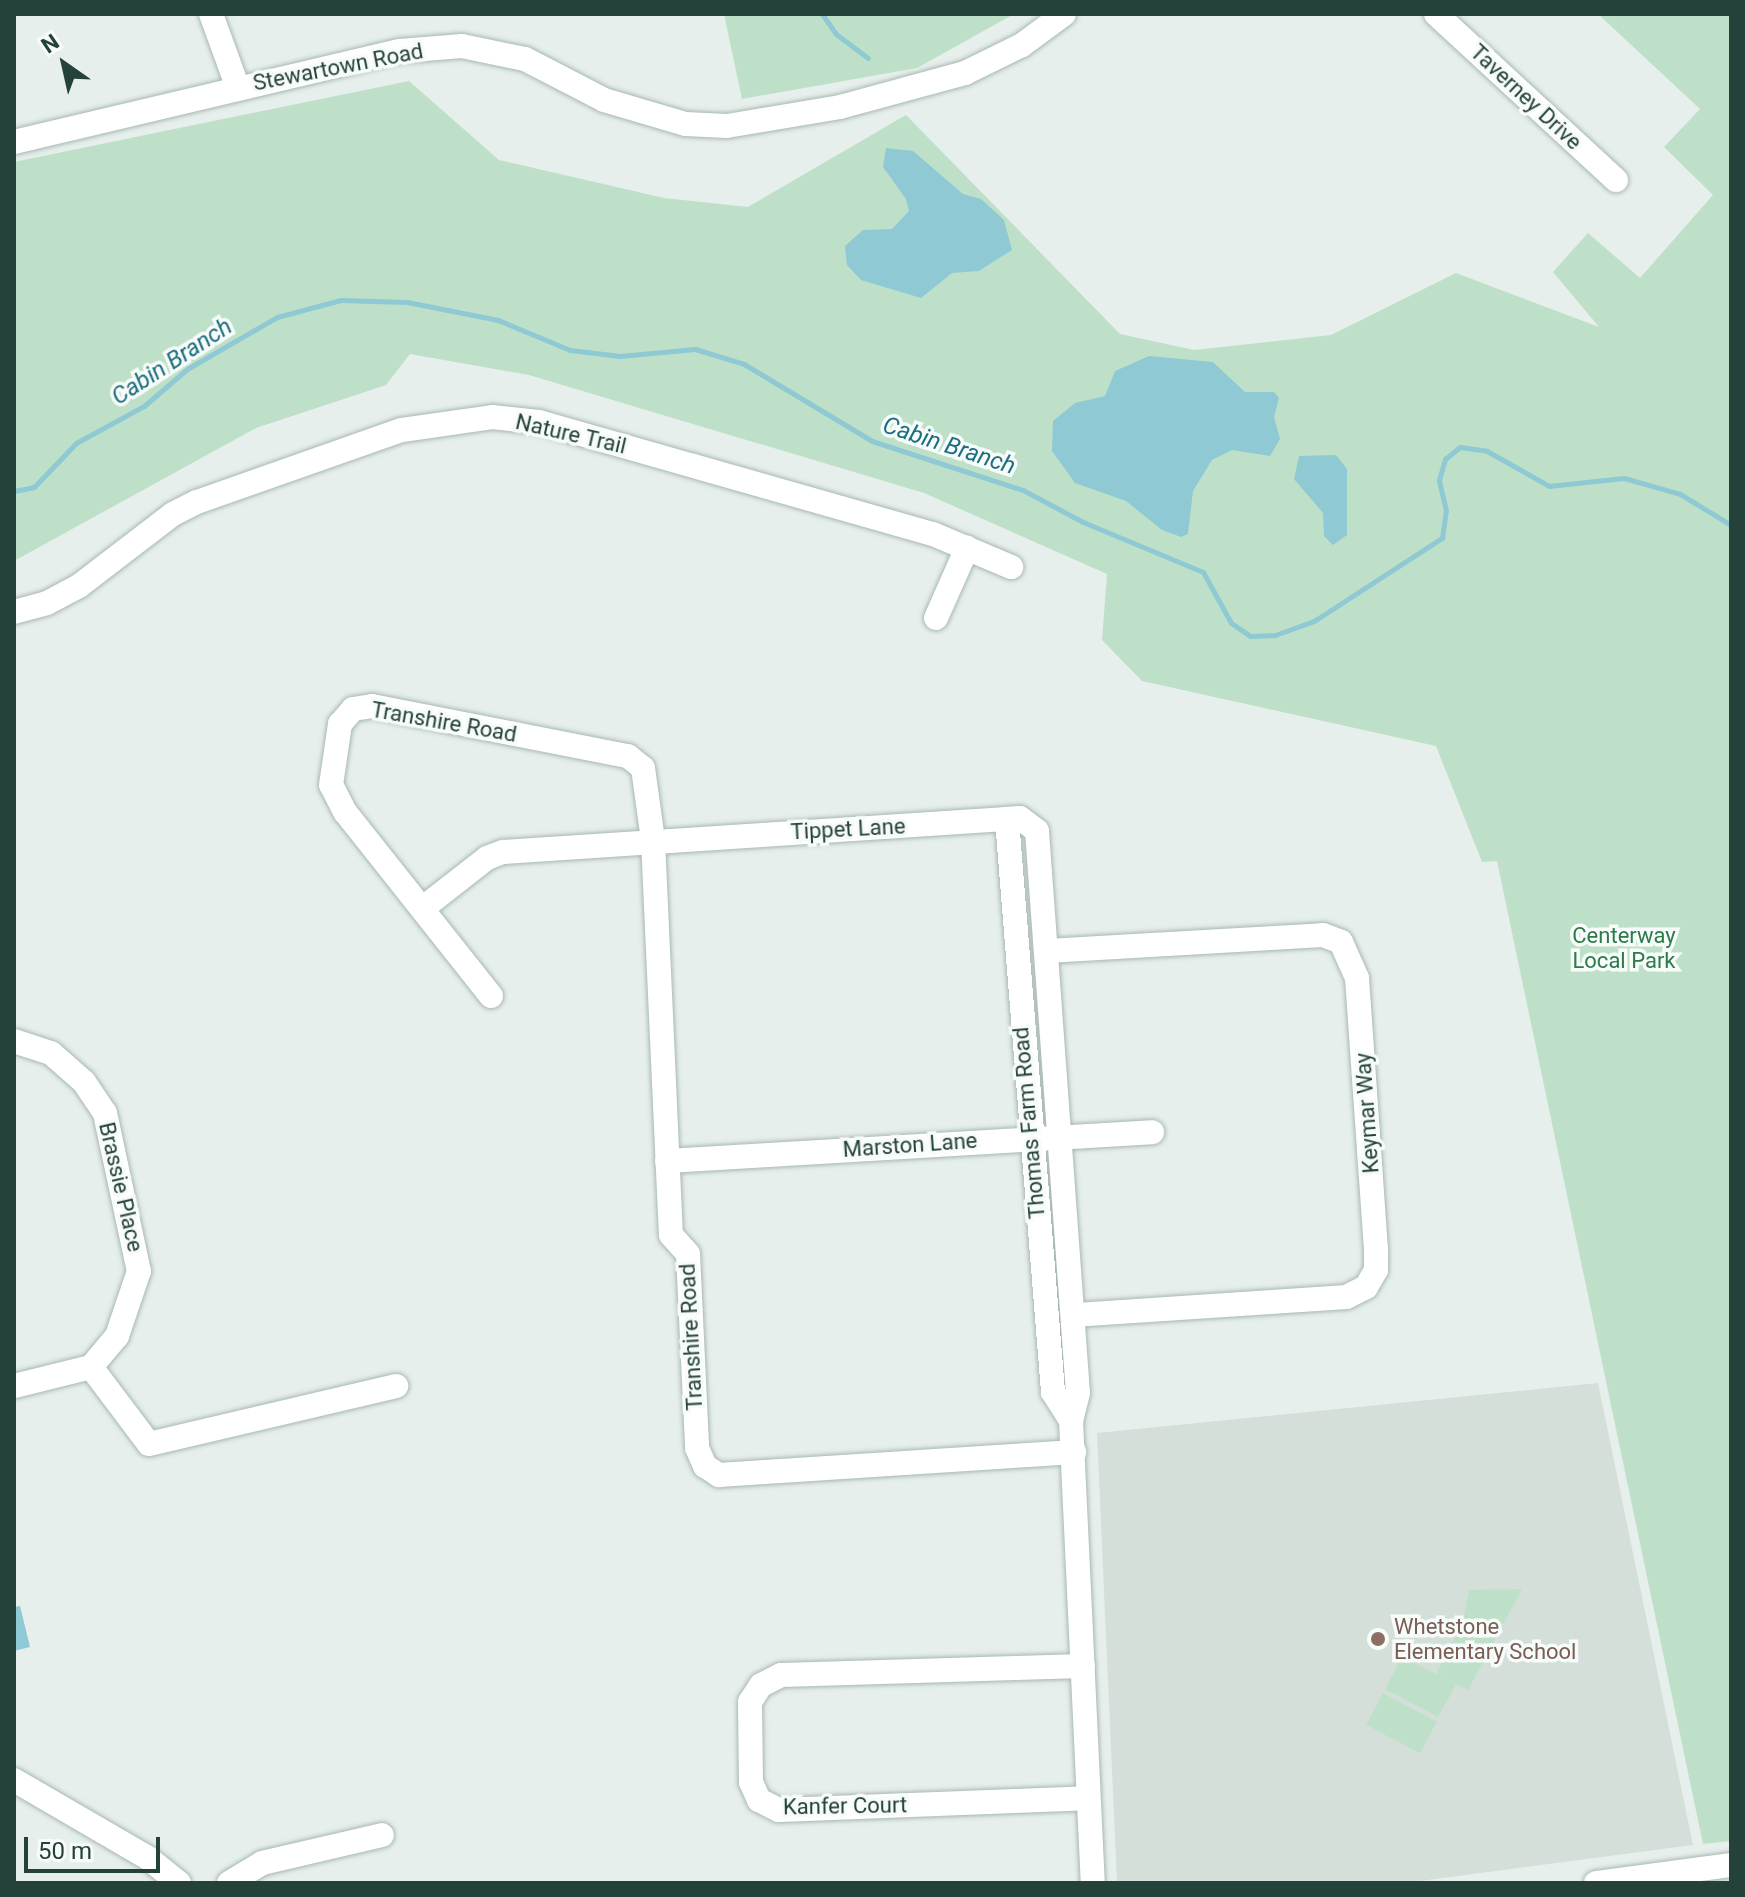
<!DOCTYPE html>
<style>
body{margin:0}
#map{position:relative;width:1745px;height:1897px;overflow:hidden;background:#e6efeb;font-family:Roboto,sans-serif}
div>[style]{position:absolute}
.built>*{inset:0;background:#d4dfda}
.green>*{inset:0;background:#bfe0c8;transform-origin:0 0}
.water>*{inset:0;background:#8ec9d4}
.stream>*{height:5px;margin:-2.5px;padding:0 2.5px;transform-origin:2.5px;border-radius:2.5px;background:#8ec9d4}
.roads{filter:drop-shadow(0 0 2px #a8b8b2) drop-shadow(0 0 2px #a8b8b2)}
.minor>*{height:24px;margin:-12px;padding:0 12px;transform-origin:12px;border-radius:12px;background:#fff}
.dots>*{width:22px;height:22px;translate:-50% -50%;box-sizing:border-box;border:4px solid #f7fbf9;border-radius:50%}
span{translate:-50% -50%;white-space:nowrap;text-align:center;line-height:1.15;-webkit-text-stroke:7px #f7fbf9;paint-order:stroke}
.street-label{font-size:22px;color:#24423a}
.park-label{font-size:22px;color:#2d7a4b}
.education-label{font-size:22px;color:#785e54}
.left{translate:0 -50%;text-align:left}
.water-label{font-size:24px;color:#1c6f80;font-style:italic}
.frame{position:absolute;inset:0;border:16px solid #24423a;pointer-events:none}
.north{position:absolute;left:24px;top:24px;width:80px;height:80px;-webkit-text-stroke:6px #f7fbf9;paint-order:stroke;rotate:326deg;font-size:22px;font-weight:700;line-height:32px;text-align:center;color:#24423a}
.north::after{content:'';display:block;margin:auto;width:28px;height:36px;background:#24423a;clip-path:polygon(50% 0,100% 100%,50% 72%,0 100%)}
.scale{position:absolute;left:24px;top:1837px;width:136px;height:36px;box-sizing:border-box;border:4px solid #24423a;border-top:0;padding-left:10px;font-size:24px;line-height:28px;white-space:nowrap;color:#24423a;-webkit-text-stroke:6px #f7fbf9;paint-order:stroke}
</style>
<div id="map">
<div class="built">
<div style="clip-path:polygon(1598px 1383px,1693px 1845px,1405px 1883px,1117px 1883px,1097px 1433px)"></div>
</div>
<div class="green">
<div style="clip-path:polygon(724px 14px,1014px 14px,917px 68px,742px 99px)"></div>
<div style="clip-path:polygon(1598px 14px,1731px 14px,1731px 1841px,1703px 1844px,1497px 861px,1482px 862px,1436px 746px,1142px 681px,1102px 640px,1107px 574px,924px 493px,529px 375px,410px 354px,386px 385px,256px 428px,14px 561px,14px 162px,409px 81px,499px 160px,664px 198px,748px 207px,906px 115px,1120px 334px,1194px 350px,1331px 335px,1456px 273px,1599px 327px,1553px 272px,1588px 233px,1640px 278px,1713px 195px,1664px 147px,1700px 109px)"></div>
<div style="clip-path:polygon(1522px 1589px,1468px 1690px,1440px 1676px,1456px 1685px,1438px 1717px,1385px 1689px,1402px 1657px,1436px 1674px,1463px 1622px,1469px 1590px)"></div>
<div style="left:1383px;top:1693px;width:61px;height:36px;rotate:28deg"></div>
</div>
<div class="water">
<div style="clip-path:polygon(886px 148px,913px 151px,963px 194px,981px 199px,1004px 220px,1012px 250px,979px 271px,952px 273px,921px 298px,861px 280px,847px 265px,845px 246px,863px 230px,892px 229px,909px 211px,906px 199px,883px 167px)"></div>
<div style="clip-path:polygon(1149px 356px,1213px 362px,1245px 392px,1274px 392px,1279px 398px,1274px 417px,1280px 439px,1270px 456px,1232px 450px,1212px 460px,1193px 491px,1188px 534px,1181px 537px,1162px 530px,1126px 501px,1075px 483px,1052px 451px,1053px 421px,1075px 403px,1105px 396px,1115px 371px)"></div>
<div style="clip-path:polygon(1336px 455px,1347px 469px,1347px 535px,1333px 545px,1324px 536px,1323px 513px,1294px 479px,1299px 456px)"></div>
<div style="clip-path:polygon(20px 1606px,30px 1647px,14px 1651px,14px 1607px)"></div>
</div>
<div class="stream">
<div style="left:822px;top:14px;width:24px;rotate:55deg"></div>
<div style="left:836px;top:34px;width:40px;rotate:37deg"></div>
<div style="left:14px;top:491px;width:20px;rotate:-11deg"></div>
<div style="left:34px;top:487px;width:61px;rotate:-46.3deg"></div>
<div style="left:76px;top:443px;width:77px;rotate:-28.6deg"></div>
<div style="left:144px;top:406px;width:57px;rotate:-40.7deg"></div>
<div style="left:187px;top:369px;width:104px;rotate:-30deg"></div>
<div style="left:277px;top:317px;width:66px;rotate:-14.9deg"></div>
<div style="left:341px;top:300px;width:66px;rotate:1.7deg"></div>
<div style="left:407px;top:302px;width:93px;rotate:11.2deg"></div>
<div style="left:498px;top:320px;width:78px;rotate:22.6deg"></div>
<div style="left:570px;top:350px;width:50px;rotate:6.8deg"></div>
<div style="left:620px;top:356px;width:75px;rotate:-5.3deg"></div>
<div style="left:695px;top:349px;width:51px;rotate:17deg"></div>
<div style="left:744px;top:364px;width:149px;rotate:31deg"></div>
<div style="left:872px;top:441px;width:159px;rotate:18deg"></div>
<div style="left:1023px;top:490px;width:68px;rotate:28.1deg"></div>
<div style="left:1083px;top:522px;width:130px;rotate:22.6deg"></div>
<div style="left:1203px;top:572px;width:58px;rotate:61.2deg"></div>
<div style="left:1231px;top:623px;width:23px;rotate:34deg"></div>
<div style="left:1250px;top:636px;width:25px;rotate:-2deg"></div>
<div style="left:1275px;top:635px;width:41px;rotate:-19.7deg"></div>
<div style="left:1314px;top:621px;width:153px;rotate:-33deg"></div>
<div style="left:1442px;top:538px;width:27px;rotate:-82deg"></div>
<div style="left:1446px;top:511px;width:32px;rotate:-103deg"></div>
<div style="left:1439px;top:480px;width:22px;rotate:-74deg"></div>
<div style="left:1445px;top:459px;width:19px;rotate:-39deg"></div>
<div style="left:1460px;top:447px;width:27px;rotate:8deg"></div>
<div style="left:1487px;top:451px;width:71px;rotate:29.4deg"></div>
<div style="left:1549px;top:486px;width:75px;rotate:-6.1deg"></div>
<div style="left:1624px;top:478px;width:58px;rotate:15.9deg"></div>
<div style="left:1680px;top:494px;width:60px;rotate:31.3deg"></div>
</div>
<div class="roads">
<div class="minor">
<div style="left:211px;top:14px;width:79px;rotate:70deg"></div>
<div style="left:1436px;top:14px;width:245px;rotate:42.7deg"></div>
<div style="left:14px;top:142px;width:397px;rotate:-13.3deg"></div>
<div style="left:400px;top:51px;width:62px;rotate:-4.6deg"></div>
<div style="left:462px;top:46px;width:64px;rotate:11.7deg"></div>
<div style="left:525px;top:59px;width:89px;rotate:27.4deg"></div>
<div style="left:604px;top:100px;width:84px;rotate:16.5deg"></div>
<div style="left:685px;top:124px;width:42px;rotate:2.7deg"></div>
<div style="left:727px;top:126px;width:115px;rotate:-9.5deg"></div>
<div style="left:840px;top:107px;width:130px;rotate:-15.2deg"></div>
<div style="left:965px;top:73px;width:64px;rotate:-26.2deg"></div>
<div style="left:1022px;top:45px;width:52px;rotate:-36.4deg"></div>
<div style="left:14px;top:612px;width:34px;rotate:-15deg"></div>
<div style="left:47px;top:603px;width:36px;rotate:-28deg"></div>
<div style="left:79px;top:586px;width:118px;rotate:-37.5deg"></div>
<div style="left:173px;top:514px;width:27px;rotate:-27deg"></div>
<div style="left:197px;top:502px;width:217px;rotate:-19.4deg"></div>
<div style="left:402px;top:430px;width:91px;rotate:-8.2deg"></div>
<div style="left:492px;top:417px;width:47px;rotate:6.1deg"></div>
<div style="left:539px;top:422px;width:410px;rotate:15.9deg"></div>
<div style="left:933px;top:534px;width:85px;rotate:22.9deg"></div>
<div style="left:936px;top:618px;width:77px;rotate:-66.1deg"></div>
<div style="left:1007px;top:820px;width:574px;rotate:85.4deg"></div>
<div style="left:1053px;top:1392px;width:34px;rotate:58deg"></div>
<div style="left:423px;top:908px;width:81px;rotate:-38deg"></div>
<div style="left:487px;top:858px;width:17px;rotate:-21deg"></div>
<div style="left:503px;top:852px;width:518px;rotate:-3.76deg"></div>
<div style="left:1020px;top:818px;width:21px;rotate:37deg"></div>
<div style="left:1037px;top:831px;width:563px;rotate:85.83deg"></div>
<div style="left:1078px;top:1393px;width:29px;rotate:104deg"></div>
<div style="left:1071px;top:1421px;width:463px;rotate:87.3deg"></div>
<div style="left:1047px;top:951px;width:276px;rotate:-3.3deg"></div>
<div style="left:1323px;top:935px;width:19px;rotate:21deg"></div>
<div style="left:1341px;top:942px;width:39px;rotate:66deg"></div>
<div style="left:1357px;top:978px;width:271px;rotate:86deg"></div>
<div style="left:1376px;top:1248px;width:22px;rotate:90deg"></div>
<div style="left:1376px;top:1270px;width:20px;rotate:120deg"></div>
<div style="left:1366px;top:1287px;width:22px;rotate:153deg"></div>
<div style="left:1346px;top:1297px;width:273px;rotate:176.2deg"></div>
<div style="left:491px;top:996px;width:235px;rotate:-128.4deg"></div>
<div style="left:345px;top:812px;width:30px;rotate:-117deg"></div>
<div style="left:331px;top:785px;width:62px;rotate:-81.6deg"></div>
<div style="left:340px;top:724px;width:20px;rotate:-49deg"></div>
<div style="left:353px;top:709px;width:19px;rotate:-9deg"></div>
<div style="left:372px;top:706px;width:261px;rotate:11.1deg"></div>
<div style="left:628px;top:756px;width:19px;rotate:39deg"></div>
<div style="left:643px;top:768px;width:73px;rotate:82.1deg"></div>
<div style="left:653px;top:840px;width:395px;rotate:87.4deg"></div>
<div style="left:671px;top:1235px;width:25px;rotate:48deg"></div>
<div style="left:688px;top:1254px;width:194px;rotate:87.3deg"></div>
<div style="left:697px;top:1448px;width:20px;rotate:66deg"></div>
<div style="left:705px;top:1466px;width:17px;rotate:33deg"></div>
<div style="left:719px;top:1475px;width:356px;rotate:-3.7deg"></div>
<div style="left:14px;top:1041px;width:39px;rotate:18deg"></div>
<div style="left:51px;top:1053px;width:44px;rotate:41.3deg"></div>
<div style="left:84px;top:1082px;width:37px;rotate:56deg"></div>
<div style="left:105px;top:1113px;width:162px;rotate:77.9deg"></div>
<div style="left:139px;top:1271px;width:69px;rotate:108.7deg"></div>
<div style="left:117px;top:1336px;width:40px;rotate:130deg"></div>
<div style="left:91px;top:1367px;width:79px;rotate:166.1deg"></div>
<div style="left:667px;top:1161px;width:486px;rotate:-3.4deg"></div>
<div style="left:91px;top:1367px;width:96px;rotate:53deg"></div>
<div style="left:149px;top:1444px;width:254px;rotate:-13.2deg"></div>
<div style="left:1083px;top:1666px;width:302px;rotate:178.3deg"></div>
<div style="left:781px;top:1675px;width:22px;rotate:153deg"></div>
<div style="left:761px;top:1685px;width:20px;rotate:123deg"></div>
<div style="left:750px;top:1702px;width:80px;rotate:89.3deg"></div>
<div style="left:751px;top:1782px;width:20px;rotate:66deg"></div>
<div style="left:759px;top:1800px;width:22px;rotate:27deg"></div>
<div style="left:779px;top:1810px;width:309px;rotate:-2.2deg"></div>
<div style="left:14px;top:1780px;width:155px;rotate:30.2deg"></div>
<div style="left:148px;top:1858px;width:40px;rotate:39deg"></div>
<div style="left:229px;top:1883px;width:39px;rotate:-31deg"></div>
<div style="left:262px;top:1863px;width:123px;rotate:-13.1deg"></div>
<div style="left:1596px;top:1883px;width:136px;rotate:-7.6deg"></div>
</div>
</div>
<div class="dots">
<div style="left:1378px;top:1639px;background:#8d6e63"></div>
</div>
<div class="street-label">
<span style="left:338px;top:67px;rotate:-11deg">Stewartown Road</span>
<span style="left:1526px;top:97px;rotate:43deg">Taverney Drive</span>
<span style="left:571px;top:434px;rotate:13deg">Nature Trail</span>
<span style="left:444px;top:722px;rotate:10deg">Transhire Road</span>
<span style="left:848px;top:829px;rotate:-3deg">Tippet Lane</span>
<span style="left:1367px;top:1113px;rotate:-94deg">Keymar Way</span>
<span style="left:1029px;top:1123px;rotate:-95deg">Thomas Farm Road</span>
<span style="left:910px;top:1145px;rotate:-4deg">Marston Lane</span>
<span style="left:121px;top:1187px;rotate:77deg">Brassie Place</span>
<span style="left:691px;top:1337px;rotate:-93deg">Transhire Road</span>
<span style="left:845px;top:1806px;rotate:-1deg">Kanfer Court</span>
</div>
<div class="park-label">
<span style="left:1624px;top:948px">Centerway<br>Local Park</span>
</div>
<div class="education-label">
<span class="left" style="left:1394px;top:1639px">Whetstone<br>Elementary School</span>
</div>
<div class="water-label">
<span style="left:172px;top:362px;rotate:-33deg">Cabin Branch</span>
<span style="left:949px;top:446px;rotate:18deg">Cabin Branch</span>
</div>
<div class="frame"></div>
<div class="north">N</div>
<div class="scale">50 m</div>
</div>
